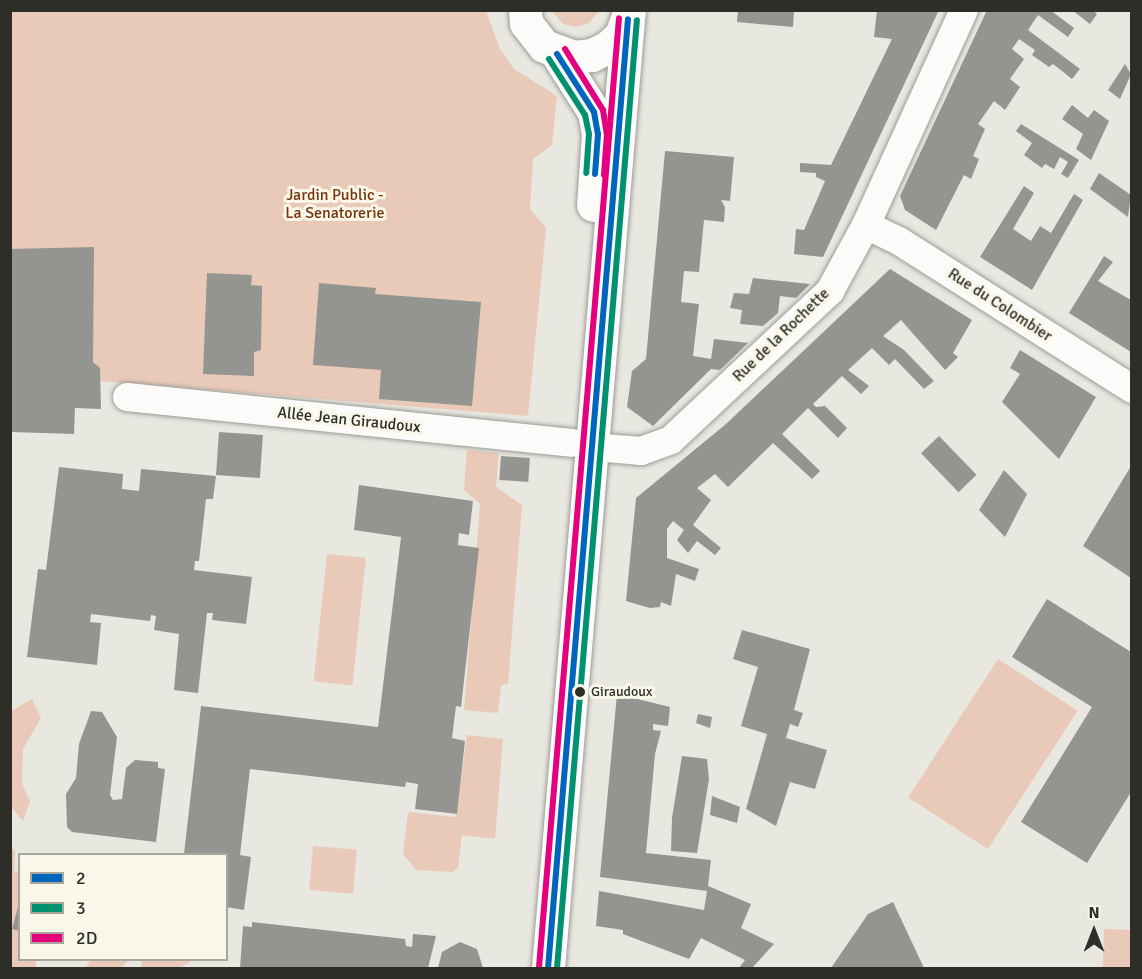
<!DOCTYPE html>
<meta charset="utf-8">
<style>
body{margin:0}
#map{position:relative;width:1142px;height:979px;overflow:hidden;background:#e8e7e0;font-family:Signika,sans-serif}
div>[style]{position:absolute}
.green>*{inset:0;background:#e9cab8;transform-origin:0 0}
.building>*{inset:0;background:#949590;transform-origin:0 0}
.roads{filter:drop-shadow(0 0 2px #9d9d97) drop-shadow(0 0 2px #9d9d97)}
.street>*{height:28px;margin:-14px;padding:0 14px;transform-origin:14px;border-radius:14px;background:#fcfbfa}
.secondary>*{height:33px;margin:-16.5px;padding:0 16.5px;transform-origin:16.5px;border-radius:16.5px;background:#fcfbfa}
.bus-1>*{height:6px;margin:-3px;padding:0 3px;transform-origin:3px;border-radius:3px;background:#0065bd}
.bus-2>*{height:6px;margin:-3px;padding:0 3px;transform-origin:3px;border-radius:3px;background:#009270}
.bus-3>*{height:6px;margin:-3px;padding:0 3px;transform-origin:3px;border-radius:3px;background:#e5007d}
.dots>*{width:16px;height:16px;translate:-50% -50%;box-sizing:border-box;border:3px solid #f8f7e9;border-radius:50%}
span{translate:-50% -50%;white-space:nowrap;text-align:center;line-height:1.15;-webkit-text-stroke:6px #f8f7e9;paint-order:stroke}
.bus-label{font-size:14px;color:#2e2e29}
.left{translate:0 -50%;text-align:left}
.park-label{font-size:16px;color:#77320a}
.street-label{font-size:16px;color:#2e2e29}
.frame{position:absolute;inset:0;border:12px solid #2e2e29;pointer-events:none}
.legend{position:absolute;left:18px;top:853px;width:210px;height:108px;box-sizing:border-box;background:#f8f7e9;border:2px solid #a7a79c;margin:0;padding:8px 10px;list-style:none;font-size:18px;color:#2e2e29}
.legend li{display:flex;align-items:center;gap:12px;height:30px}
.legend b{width:30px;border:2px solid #a7a79c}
.north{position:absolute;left:1064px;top:901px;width:60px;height:60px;-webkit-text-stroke:4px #f8f7e9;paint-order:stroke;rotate:0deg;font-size:16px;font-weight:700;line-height:24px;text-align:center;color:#2e2e29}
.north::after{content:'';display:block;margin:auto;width:21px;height:27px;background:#2e2e29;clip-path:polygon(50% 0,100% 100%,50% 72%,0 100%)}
</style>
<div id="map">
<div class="green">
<div style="clip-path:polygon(10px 11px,486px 11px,500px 49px,514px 69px,557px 96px,552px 145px,533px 159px,530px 209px,546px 228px,528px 416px,75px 379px,11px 408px)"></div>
<div style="clip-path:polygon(552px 11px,552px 10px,599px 11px,589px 23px,576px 27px,563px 24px)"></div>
<div style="clip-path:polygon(467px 450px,499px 453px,496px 487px,522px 505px,508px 684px,501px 685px,498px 713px,464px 710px,480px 504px,464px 490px)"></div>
<div style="left:327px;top:554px;width:39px;height:128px;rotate:6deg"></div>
<div style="left:998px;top:659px;width:95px;height:165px;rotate:33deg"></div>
<div style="clip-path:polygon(32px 699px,41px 718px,23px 749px,22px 784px,30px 801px,23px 821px,11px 807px,11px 711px)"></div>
<div style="clip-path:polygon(467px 735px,503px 739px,495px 839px,462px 835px,458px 868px,453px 872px,416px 870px,403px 854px,408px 812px,456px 817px)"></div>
<div style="clip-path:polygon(10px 845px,15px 852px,14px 871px,19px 872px,20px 960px,37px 960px,35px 968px,11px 968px)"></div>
<div style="left:313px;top:846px;width:44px;height:44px;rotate:5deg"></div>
<div style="left:1104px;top:929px;width:27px;height:39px;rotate:2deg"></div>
<div style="clip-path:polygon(90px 960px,127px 960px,127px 962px,121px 968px,86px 968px)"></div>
<div style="clip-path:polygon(142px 960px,190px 960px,190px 962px,179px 968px,141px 968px)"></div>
</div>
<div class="building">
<div style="clip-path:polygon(738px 10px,794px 10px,793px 27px,737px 22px)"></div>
<div style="clip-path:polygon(877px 10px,939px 10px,823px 257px,794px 254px,796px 229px,804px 230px,825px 181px,816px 177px,816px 173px,800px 172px,800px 163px,831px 165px,892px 39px,874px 37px)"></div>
<div style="clip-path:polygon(987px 10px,1050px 10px,1074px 28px,1068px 37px,1038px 15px,1028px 30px,1080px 69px,1072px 79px,1053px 64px,1049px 67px,1032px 55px,1035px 50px,1019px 39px,1012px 49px,1024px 59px,1010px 79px,1020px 87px,1005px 110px,994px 101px,978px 124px,985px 129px,973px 156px,979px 159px,971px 179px,964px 175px,936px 230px,905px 210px,900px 196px)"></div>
<div style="clip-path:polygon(1072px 10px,1092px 10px,1097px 14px,1090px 24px)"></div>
<div style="clip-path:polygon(1125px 64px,1131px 74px,1120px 99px,1108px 90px)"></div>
<div style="clip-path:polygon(1072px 105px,1088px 118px,1094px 110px,1109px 121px,1091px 160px,1076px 149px,1083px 134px,1062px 119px)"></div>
<div style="clip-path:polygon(1021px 124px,1079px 160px,1068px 178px,1061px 174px,1068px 162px,1060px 157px,1054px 169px,1045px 164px,1042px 168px,1024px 155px,1032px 143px,1016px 131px)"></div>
<div style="clip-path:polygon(665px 151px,734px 157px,730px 201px,721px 200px,725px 207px,724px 222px,704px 220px,699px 272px,684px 271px,681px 302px,699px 304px,693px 356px,711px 359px,714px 339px,748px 343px,720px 370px,711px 369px,653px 426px,627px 407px,632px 371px,646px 359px)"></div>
<div style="clip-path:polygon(1099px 173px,1131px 195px,1128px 217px,1090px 189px)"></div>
<div style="clip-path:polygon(1024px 186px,1034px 193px,1013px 229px,1031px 241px,1040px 226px,1051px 233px,1074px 194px,1083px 200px,1032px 290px,980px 257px)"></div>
<div style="clip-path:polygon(94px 247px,93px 362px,100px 368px,101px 409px,75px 408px,74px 434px,10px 432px,10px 249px)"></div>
<div style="clip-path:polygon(1104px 256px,1113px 262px,1098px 281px,1131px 300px,1131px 352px,1069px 313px)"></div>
<div style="clip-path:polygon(890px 269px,972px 320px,953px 353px,958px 357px,945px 370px,901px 320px,883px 336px,904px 350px,934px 381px,924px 389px,895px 359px,889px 365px,872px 348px,848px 370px,869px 386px,861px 394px,842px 376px,813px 404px,816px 407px,825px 406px,847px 428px,838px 438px,808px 408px,782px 434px,820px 471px,812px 479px,773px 443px,728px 487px,715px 474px,697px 488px,711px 500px,693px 525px,721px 548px,715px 555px,697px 541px,688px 553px,677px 540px,684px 530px,673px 521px,667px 529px,667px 558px,699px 569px,695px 581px,676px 574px,671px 606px,661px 602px,660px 607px,650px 608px,626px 601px,636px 498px,726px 424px)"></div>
<div style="clip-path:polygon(207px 273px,252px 275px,251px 285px,262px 286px,261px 350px,254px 352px,254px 376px,203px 374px)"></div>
<div style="clip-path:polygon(753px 278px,810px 284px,796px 298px,780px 296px,778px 313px,763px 326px,740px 324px,742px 310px,730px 308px,734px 293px,749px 294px)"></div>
<div style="clip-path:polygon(319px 283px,376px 288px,375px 294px,481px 302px,472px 406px,379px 399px,381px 370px,313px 365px)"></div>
<div style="clip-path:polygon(1020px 350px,1096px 397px,1059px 459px,1002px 402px,1020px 374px,1010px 368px)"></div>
<div style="left:219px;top:432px;width:44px;height:43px;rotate:4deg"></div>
<div style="left:939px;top:436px;width:54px;height:25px;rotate:46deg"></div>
<div style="left:501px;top:456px;width:29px;height:24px;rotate:4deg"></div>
<div style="clip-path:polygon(1131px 466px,1131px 578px,1083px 546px)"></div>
<div style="clip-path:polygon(59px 467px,123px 474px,122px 489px,139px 491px,141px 469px,216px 476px,213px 499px,206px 499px,199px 561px,195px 561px,194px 570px,252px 577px,246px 624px,212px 620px,213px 613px,207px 613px,198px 693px,174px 690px,179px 634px,154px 630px,156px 616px,151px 615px,150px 621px,91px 614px,90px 622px,101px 623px,97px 665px,27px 657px,38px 569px,46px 570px)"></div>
<div style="clip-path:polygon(1004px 470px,1027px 494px,1005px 537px,979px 510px)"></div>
<div style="clip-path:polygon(359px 485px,473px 501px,469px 535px,459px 533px,458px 545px,479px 548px,461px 707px,456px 706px,452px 738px,465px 741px,457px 814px,415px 809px,418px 784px,406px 782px,405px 787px,250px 769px,240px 855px,251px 857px,244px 910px,226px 907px,226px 854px,184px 854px,201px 706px,378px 727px,401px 537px,354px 530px)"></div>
<div style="clip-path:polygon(1047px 599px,1131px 652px,1131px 792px,1087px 863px,1021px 822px,1092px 707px,1012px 657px)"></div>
<div style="clip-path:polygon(742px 630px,810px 649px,794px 710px,803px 713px,798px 727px,790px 724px,786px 738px,827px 750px,815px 789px,790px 782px,776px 826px,746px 809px,767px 734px,741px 726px,758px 667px,733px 659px)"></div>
<div style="clip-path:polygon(617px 694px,670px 707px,668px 726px,653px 724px,653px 730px,661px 731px,655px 754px,646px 853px,711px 860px,708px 886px,751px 904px,741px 928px,774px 944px,752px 968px,739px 968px,745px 960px,701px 938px,689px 959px,623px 934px,623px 930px,596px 926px,599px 891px,704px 910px,707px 891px,600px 877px)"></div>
<div style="clip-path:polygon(91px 711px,102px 712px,117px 737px,110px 795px,113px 800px,122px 799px,126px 768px,135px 760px,158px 762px,158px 768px,165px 769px,156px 842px,72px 832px,67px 827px,66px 794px,76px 778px,79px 744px)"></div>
<div style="clip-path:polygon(698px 714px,712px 717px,710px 728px,696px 723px)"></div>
<div style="clip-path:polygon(682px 756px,707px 759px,709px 779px,697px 853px,671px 851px,672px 818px)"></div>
<div style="clip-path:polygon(712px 796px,740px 807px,737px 823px,710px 815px)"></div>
<div style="clip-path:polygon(20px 900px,20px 931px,12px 929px)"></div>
<div style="clip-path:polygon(893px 902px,924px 968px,831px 968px,868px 914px)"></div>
<div style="clip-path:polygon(252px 922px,405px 939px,406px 946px,412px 947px,413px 934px,436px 936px,428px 968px,240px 968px,243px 926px,252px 927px)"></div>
<div style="clip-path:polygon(460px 942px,477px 949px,483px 968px,438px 968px,442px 952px)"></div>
</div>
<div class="roads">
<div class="street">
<div style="left:866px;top:225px;width:37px;rotate:26deg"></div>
<div style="left:899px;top:241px;width:276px;rotate:32.4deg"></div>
<div style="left:127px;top:397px;width:447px;rotate:5.9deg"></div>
<div style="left:594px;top:447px;width:47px;rotate:4.9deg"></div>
<div style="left:641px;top:451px;width:32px;rotate:-20deg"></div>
<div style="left:671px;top:440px;width:218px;rotate:-43.1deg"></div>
<div style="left:830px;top:291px;width:75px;rotate:-61.4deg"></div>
<div style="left:866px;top:225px;width:236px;rotate:-65.5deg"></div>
</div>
<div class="secondary">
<div style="left:525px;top:10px;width:13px;rotate:86deg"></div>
<div style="left:526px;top:23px;width:29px;rotate:52deg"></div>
<div style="left:544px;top:46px;width:33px;rotate:20deg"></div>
<div style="left:575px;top:57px;width:17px;rotate:-7deg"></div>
<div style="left:592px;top:55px;width:18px;rotate:-27deg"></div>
<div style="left:608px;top:47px;width:18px;rotate:-43deg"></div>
<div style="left:621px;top:35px;width:23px;rotate:-70deg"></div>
<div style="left:557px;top:54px;width:69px;rotate:57.5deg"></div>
<div style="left:594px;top:112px;width:22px;rotate:80deg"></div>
<div style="left:598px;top:134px;width:71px;rotate:94deg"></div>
<div style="left:548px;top:968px;width:952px;rotate:-85.18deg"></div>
</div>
</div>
<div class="bus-1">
<div style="left:557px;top:54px;width:69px;rotate:57.5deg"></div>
<div style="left:594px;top:112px;width:22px;rotate:80deg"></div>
<div style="left:598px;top:134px;width:40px;rotate:94.3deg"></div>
<div style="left:548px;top:968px;width:952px;rotate:-85.18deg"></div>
</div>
<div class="bus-2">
<div style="left:549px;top:59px;width:67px;rotate:57.3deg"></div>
<div style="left:585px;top:115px;width:19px;rotate:78deg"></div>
<div style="left:589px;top:134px;width:39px;rotate:94deg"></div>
<div style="left:557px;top:968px;width:951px;rotate:-85.18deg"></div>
</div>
<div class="bus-3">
<div style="left:565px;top:49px;width:72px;rotate:58.1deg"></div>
<div style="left:603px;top:110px;width:24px;rotate:81deg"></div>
<div style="left:607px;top:134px;width:41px;rotate:94.2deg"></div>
<div style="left:539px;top:967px;width:952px;rotate:-85.18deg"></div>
</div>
<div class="dots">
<div style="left:580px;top:692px;background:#2e2e29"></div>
</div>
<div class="bus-label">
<span class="left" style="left:591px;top:692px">Giraudoux</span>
</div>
<div class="park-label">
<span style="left:335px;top:204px">Jardin Public -<br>La Senatorerie</span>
</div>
<div class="street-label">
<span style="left:1000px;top:305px;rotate:33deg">Rue du Colombier</span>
<span style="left:781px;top:335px;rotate:-44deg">Rue de la Rochette</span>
<span style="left:349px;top:420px;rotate:6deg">Allée Jean Giraudoux</span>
</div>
<div class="frame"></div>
<ul class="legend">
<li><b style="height:8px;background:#0065bd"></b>2</li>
<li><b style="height:8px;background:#009270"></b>3</li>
<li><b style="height:8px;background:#e5007d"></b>2D</li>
</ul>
<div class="north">N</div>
</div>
